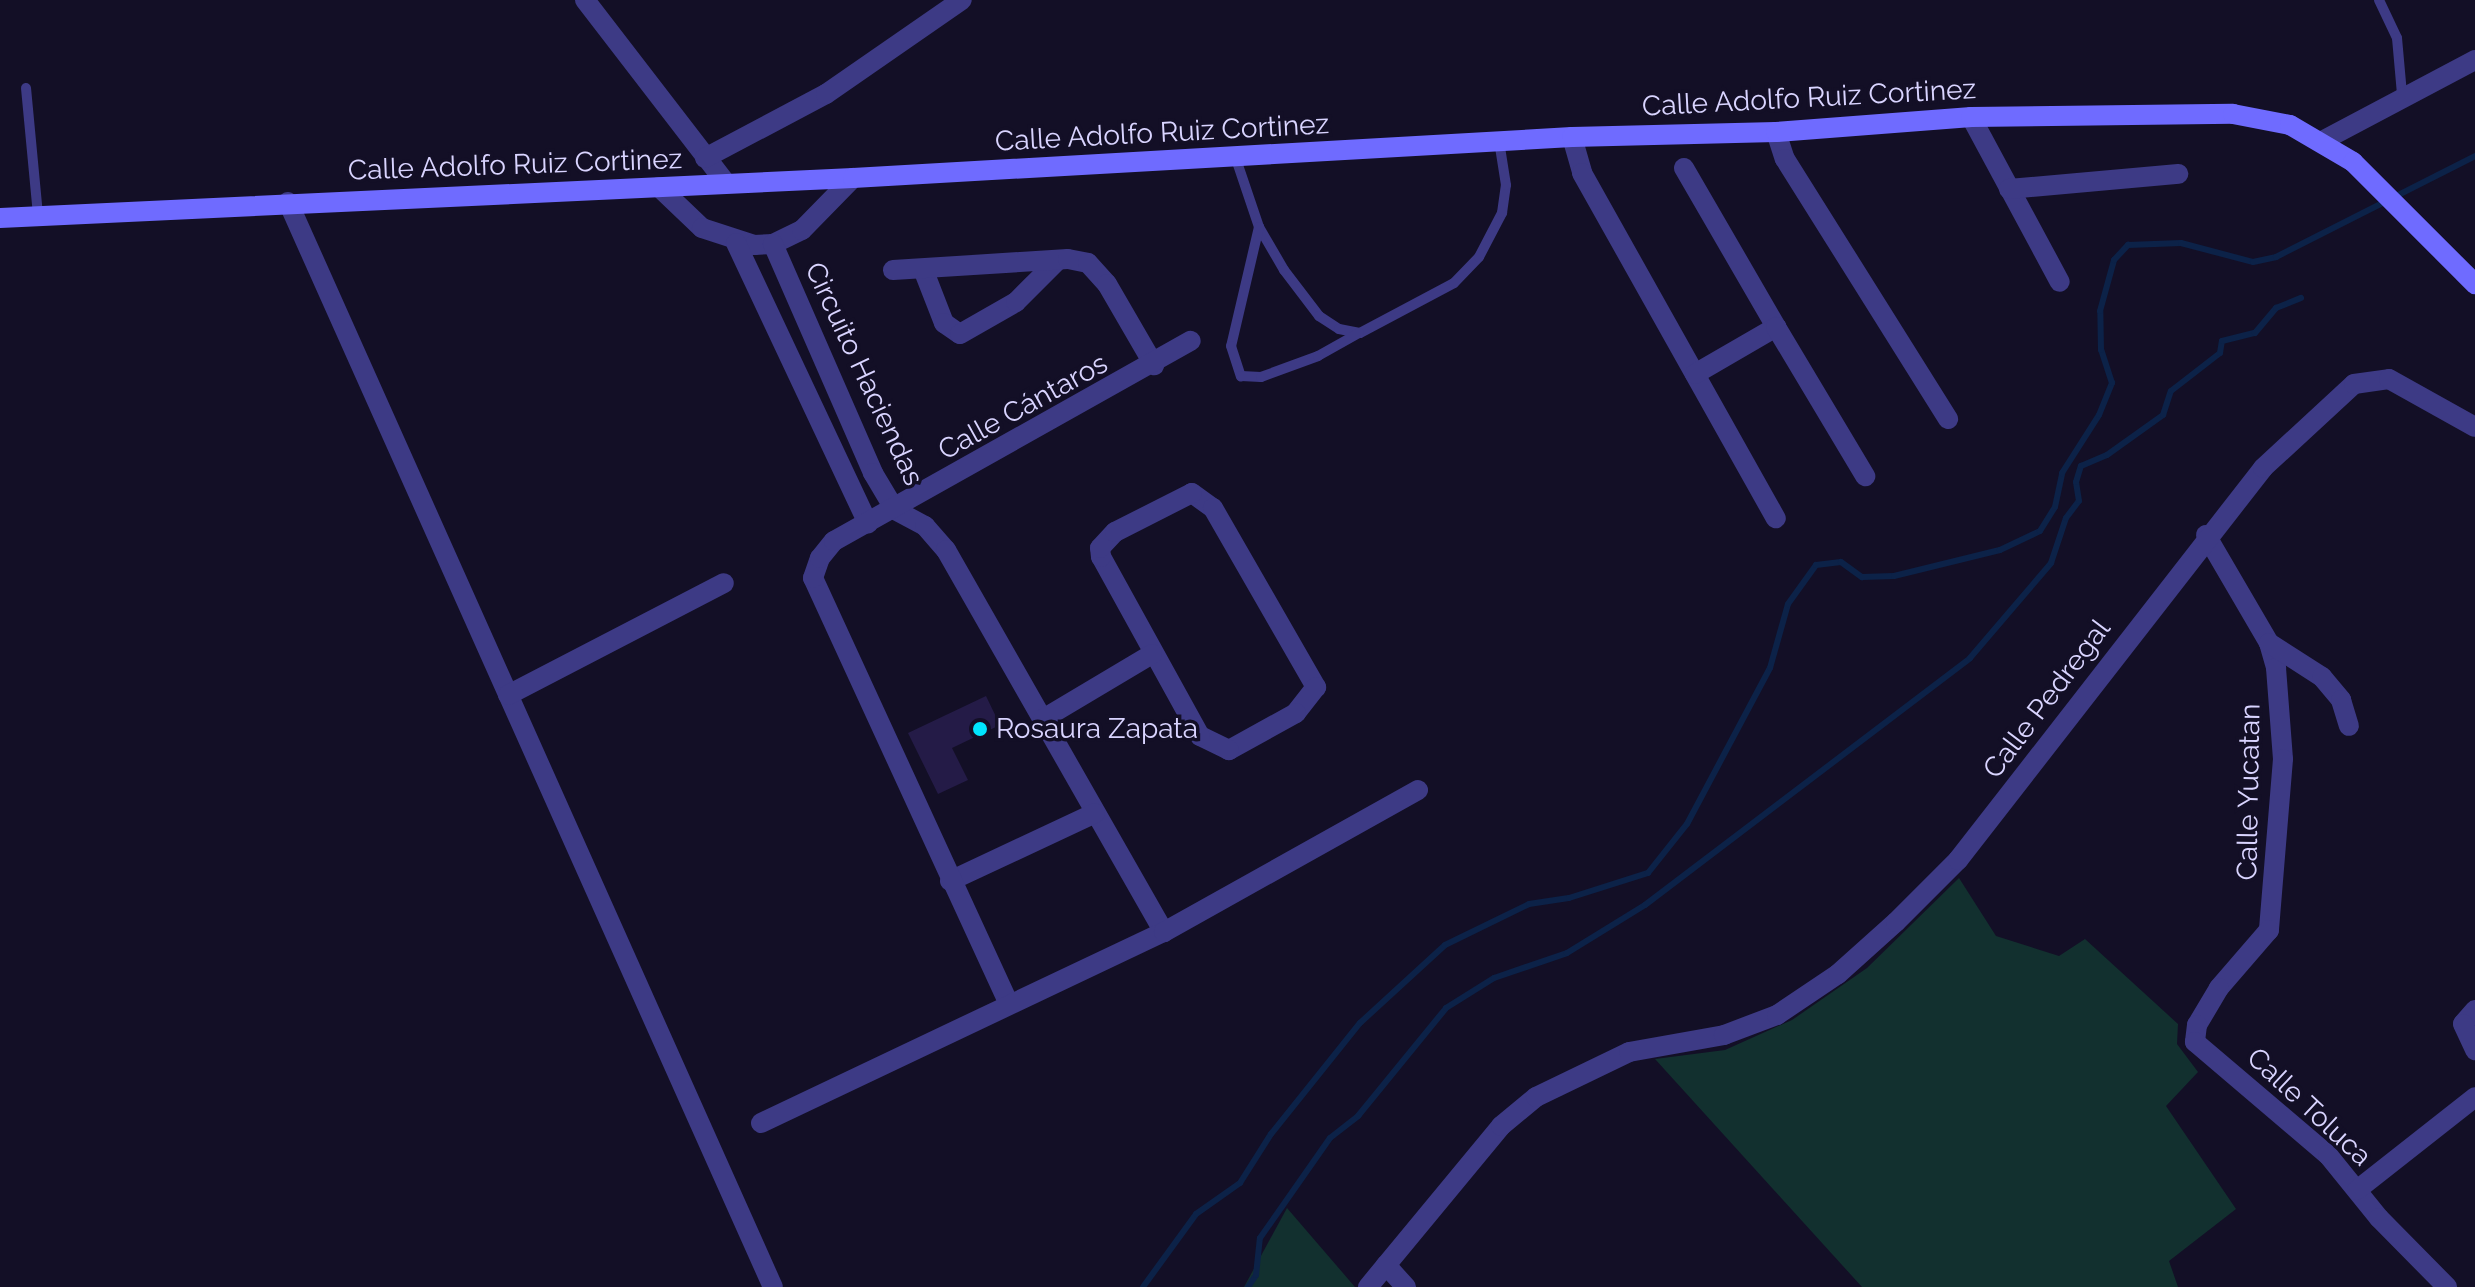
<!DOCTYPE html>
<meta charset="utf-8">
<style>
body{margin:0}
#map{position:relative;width:2475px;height:1287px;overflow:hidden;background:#130f26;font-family:Raleway,sans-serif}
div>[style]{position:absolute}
.green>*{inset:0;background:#12302f}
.stream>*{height:6px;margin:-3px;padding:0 3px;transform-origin:3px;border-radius:3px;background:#0c2248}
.building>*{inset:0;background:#241b47}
.service>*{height:10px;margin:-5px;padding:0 5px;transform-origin:5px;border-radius:5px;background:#3d3a85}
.minor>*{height:20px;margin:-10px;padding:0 10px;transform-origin:10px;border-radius:10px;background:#3d3a85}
.secondary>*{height:20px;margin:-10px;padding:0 10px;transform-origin:10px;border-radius:10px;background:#6f6bff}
.dots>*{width:22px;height:22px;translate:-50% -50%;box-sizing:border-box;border:4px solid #130f26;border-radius:50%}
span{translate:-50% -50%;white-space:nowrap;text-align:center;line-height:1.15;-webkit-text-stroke:7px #130f26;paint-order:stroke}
.street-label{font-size:28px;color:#d9d4ff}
.poi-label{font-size:28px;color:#d9d4ff}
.left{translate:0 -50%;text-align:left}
</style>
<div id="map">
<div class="green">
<div style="clip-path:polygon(1959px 878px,1996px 936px,2059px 956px,2085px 939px,2178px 1024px,2177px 1044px,2198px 1072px,2166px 1106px,2236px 1209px,2169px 1261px,2178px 1287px,1862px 1287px,1655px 1059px,1725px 1050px,1792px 1020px,1867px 968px)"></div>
<div style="clip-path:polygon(1287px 1208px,1355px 1287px,1244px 1287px)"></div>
</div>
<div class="stream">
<div style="left:1143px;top:1287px;width:90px;rotate:-54deg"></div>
<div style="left:1196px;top:1214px;width:54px;rotate:-35.2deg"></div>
<div style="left:1240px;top:1183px;width:58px;rotate:-57.7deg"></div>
<div style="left:1271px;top:1134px;width:142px;rotate:-51.3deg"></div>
<div style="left:1360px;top:1023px;width:115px;rotate:-42.5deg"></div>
<div style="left:1445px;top:945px;width:93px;rotate:-26deg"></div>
<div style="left:1529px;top:904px;width:40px;rotate:-8.5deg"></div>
<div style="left:1569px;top:898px;width:83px;rotate:-17.6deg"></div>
<div style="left:1648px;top:873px;width:63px;rotate:-51.5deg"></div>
<div style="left:1687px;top:824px;width:177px;rotate:-62deg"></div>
<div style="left:1770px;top:668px;width:66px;rotate:-74.3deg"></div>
<div style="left:1788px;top:604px;width:48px;rotate:-54.3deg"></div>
<div style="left:1816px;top:565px;width:25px;rotate:-7deg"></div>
<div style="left:1841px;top:562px;width:26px;rotate:36deg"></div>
<div style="left:1862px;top:577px;width:32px;rotate:-2deg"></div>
<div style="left:1894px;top:576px;width:109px;rotate:-13.8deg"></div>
<div style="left:2000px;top:550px;width:44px;rotate:-25.4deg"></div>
<div style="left:2040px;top:531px;width:28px;rotate:-58deg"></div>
<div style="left:2055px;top:507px;width:35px;rotate:-78deg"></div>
<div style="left:2062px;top:473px;width:69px;rotate:-57.5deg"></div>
<div style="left:2099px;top:415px;width:35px;rotate:-68deg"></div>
<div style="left:2112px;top:383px;width:35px;rotate:-108deg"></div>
<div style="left:2101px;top:350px;width:39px;rotate:-91deg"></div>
<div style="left:2100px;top:311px;width:53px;rotate:-74.6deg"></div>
<div style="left:2114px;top:260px;width:21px;rotate:-47deg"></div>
<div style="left:2128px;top:245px;width:53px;rotate:-2.2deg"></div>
<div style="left:2181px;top:243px;width:74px;rotate:14.8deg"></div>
<div style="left:2253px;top:262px;width:24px;rotate:-12deg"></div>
<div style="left:2276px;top:257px;width:223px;rotate:-26.9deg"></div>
<div style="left:1248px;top:1287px;width:14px;rotate:-56deg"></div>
<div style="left:1256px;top:1275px;width:37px;rotate:-84deg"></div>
<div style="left:1260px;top:1238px;width:122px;rotate:-55deg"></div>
<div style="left:1330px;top:1138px;width:36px;rotate:-38deg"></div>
<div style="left:1358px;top:1116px;width:139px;rotate:-50.8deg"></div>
<div style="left:1446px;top:1008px;width:57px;rotate:-32deg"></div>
<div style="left:1494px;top:978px;width:77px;rotate:-18.9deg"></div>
<div style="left:1567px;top:953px;width:92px;rotate:-31.6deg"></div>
<div style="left:1645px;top:905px;width:408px;rotate:-37.2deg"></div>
<div style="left:1970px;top:658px;width:125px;rotate:-49.5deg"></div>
<div style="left:2051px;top:563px;width:47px;rotate:-71.6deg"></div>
<div style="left:2066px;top:518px;width:21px;rotate:-53deg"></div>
<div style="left:2079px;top:501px;width:19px;rotate:-99deg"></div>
<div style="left:2076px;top:482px;width:17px;rotate:-73deg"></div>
<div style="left:2081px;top:466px;width:28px;rotate:-23deg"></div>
<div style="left:2107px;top:455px;width:69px;rotate:-35.5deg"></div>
<div style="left:2163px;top:415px;width:25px;rotate:-72deg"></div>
<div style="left:2171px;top:391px;width:62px;rotate:-37.8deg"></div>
<div style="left:2220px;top:353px;width:12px;rotate:-81deg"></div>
<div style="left:2222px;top:341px;width:34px;rotate:-14deg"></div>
<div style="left:2255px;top:333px;width:33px;rotate:-50deg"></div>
<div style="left:2276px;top:308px;width:27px;rotate:-22deg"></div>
</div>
<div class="building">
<div style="clip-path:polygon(986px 696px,1000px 725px,952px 748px,968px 780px,938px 794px,908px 733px)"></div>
</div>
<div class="service">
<div style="left:2379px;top:0;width:42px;rotate:64.7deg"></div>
<div style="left:2397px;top:38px;width:56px;rotate:84.9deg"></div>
<div style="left:26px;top:88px;width:129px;rotate:84.6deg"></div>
<div style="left:1235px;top:156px;width:75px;rotate:71.3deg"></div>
<div style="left:1259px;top:227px;width:50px;rotate:59.8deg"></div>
<div style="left:1284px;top:270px;width:58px;rotate:52.7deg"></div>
<div style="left:1319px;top:316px;width:24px;rotate:33deg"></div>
<div style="left:1339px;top:329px;width:21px;rotate:11deg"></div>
<div style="left:1360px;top:333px;width:106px;rotate:-28deg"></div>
<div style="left:1454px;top:283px;width:36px;rotate:-46deg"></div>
<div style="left:1479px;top:257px;width:50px;rotate:-62.4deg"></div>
<div style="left:1502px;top:213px;width:28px;rotate:-82deg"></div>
<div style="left:1506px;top:185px;width:45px;rotate:-99deg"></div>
<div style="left:1259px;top:227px;width:122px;rotate:103.2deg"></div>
<div style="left:1231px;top:346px;width:32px;rotate:72deg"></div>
<div style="left:1241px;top:376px;width:20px;rotate:3deg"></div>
<div style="left:1261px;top:377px;width:61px;rotate:-20.2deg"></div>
<div style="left:1318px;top:356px;width:47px;rotate:-29.3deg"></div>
</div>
<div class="minor">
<div style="left:585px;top:0;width:231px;rotate:52.4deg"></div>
<div style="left:1971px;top:117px;width:187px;rotate:61.7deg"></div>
<div style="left:1776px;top:132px;width:28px;rotate:72deg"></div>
<div style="left:1785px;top:159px;width:307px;rotate:57.9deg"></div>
<div style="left:1572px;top:137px;width:37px;rotate:74deg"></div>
<div style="left:1582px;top:173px;width:396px;rotate:60.7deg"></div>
<div style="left:2322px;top:141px;width:173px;rotate:-27.9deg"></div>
<div style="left:705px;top:158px;width:137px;rotate:-27.9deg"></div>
<div style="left:826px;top:94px;width:165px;rotate:-34.7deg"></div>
<div style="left:1684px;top:168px;width:184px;rotate:59.9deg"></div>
<div style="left:659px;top:187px;width:59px;rotate:43.6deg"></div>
<div style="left:702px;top:228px;width:55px;rotate:18.1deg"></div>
<div style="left:754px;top:245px;width:19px;rotate:-3deg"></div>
<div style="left:773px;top:244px;width:32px;rotate:-26deg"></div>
<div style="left:802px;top:230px;width:73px;rotate:-45.6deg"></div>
<div style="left:2009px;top:189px;width:170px;rotate:-5.1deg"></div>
<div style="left:288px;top:202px;width:1188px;rotate:65.92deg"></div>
<div style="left:736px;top:243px;width:310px;rotate:64.8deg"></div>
<div style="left:773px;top:244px;width:250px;rotate:66.4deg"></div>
<div style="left:873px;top:473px;width:43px;rotate:59.3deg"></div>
<div style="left:895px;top:510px;width:34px;rotate:28deg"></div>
<div style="left:925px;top:526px;width:32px;rotate:49deg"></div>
<div style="left:946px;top:550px;width:440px;rotate:60.3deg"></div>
<div style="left:923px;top:269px;width:58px;rotate:68.7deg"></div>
<div style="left:944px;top:323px;width:19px;rotate:35deg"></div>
<div style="left:960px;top:334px;width:64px;rotate:-29.7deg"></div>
<div style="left:1016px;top:302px;width:59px;rotate:-45deg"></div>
<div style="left:893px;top:270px;width:175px;rotate:-3.6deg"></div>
<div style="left:1068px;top:259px;width:20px;rotate:11deg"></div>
<div style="left:1088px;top:263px;width:28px;rotate:48deg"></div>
<div style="left:1107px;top:284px;width:94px;rotate:59.9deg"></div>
<div style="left:1695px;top:374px;width:94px;rotate:-30.1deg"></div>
<div style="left:1776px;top:327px;width:174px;rotate:59.1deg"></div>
<div style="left:1192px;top:493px;width:26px;rotate:36deg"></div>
<div style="left:1213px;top:508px;width:207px;rotate:60.1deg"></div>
<div style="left:1316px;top:687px;width:33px;rotate:128deg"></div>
<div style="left:1296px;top:713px;width:77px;rotate:151.1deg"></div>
<div style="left:1229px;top:750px;width:32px;rotate:-154deg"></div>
<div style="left:1200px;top:736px;width:205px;rotate:-118.9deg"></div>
<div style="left:1101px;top:557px;width:9px;rotate:-96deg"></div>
<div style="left:1100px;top:548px;width:22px;rotate:-47deg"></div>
<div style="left:1115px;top:532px;width:86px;rotate:-26.9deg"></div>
<div style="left:2206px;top:535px;width:125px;rotate:59.7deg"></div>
<div style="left:2269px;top:643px;width:26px;rotate:74deg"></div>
<div style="left:2276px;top:668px;width:91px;rotate:85.6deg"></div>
<div style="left:2283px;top:759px;width:172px;rotate:94.7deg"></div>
<div style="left:2269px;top:930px;width:77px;rotate:130.8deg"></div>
<div style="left:2219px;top:988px;width:43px;rotate:120.7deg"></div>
<div style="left:2197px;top:1025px;width:17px;rotate:97deg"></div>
<div style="left:2195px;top:1042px;width:175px;rotate:40.4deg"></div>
<div style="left:2328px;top:1155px;width:81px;rotate:51deg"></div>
<div style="left:2379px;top:1218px;width:97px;rotate:45.4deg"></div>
<div style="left:2269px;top:643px;width:63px;rotate:32.7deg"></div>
<div style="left:2322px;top:677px;width:30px;rotate:50deg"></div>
<div style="left:2341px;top:700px;width:27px;rotate:73deg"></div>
<div style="left:508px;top:695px;width:243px;rotate:-27.4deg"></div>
<div style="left:1043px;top:719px;width:127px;rotate:-30.8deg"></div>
<div style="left:950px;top:881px;width:160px;rotate:-25.1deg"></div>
<div style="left:1009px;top:1004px;width:469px;rotate:-114.7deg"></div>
<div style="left:813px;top:578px;width:21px;rotate:-71deg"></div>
<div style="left:820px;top:558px;width:22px;rotate:-51deg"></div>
<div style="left:834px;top:541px;width:409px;rotate:-29.3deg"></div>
<div style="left:2475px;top:1010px;width:18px;rotate:131deg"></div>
<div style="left:2463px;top:1024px;width:29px;rotate:65deg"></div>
<div style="left:761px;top:1123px;width:446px;rotate:-25.4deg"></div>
<div style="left:1164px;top:932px;width:291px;rotate:-29.2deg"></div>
<div style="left:2357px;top:1190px;width:150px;rotate:-38.2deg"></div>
<div style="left:1386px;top:1265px;width:30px;rotate:48deg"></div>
<div style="left:1368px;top:1287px;width:209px;rotate:-50.4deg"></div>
<div style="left:1501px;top:1126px;width:45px;rotate:-39.6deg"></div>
<div style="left:1536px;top:1097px;width:103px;rotate:-25.8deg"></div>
<div style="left:1629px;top:1052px;width:97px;rotate:-10.1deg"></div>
<div style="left:1724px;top:1035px;width:57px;rotate:-20.7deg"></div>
<div style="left:1777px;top:1015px;width:73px;rotate:-33.9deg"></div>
<div style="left:1838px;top:974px;width:78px;rotate:-41.9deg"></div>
<div style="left:1896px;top:922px;width:88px;rotate:-45deg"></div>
<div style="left:1958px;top:860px;width:497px;rotate:-52.1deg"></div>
<div style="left:2263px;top:468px;width:124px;rotate:-42.7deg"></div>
<div style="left:2354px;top:384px;width:35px;rotate:-8deg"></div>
<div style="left:2389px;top:379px;width:98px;rotate:29.2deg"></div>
</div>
<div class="secondary">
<div style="left:0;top:218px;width:854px;rotate:-2.68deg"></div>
<div style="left:853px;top:178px;width:720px;rotate:-3.26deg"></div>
<div style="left:1572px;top:137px;width:204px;rotate:-1.4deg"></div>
<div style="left:1776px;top:132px;width:196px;rotate:-4.4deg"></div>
<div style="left:1971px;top:117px;width:262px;rotate:-0.7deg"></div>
<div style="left:2233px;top:114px;width:58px;rotate:10.9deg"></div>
<div style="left:2290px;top:125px;width:73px;rotate:30.4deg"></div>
<div style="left:2353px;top:162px;width:173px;rotate:45deg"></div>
</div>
<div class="dots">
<div style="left:980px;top:729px;background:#00e5ff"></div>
</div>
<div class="street-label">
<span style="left:1809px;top:98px;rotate:-3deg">Calle Adolfo Ruiz Cortinez</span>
<span style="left:1162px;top:133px;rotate:-3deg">Calle Adolfo Ruiz Cortinez</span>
<span style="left:515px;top:165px;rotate:-2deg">Calle Adolfo Ruiz Cortinez</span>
<span style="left:864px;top:374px;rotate:65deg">Circuito Haciendas</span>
<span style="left:1023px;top:407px;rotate:-29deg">Calle Cántaros</span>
<span style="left:2047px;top:699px;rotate:-53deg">Calle Pedregal</span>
<span style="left:2249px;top:792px;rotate:-89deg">Calle Yucatan</span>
<span style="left:2309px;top:1107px;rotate:43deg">Calle Toluca</span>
</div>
<div class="poi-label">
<span class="left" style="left:996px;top:729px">Rosaura Zapata</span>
</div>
</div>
